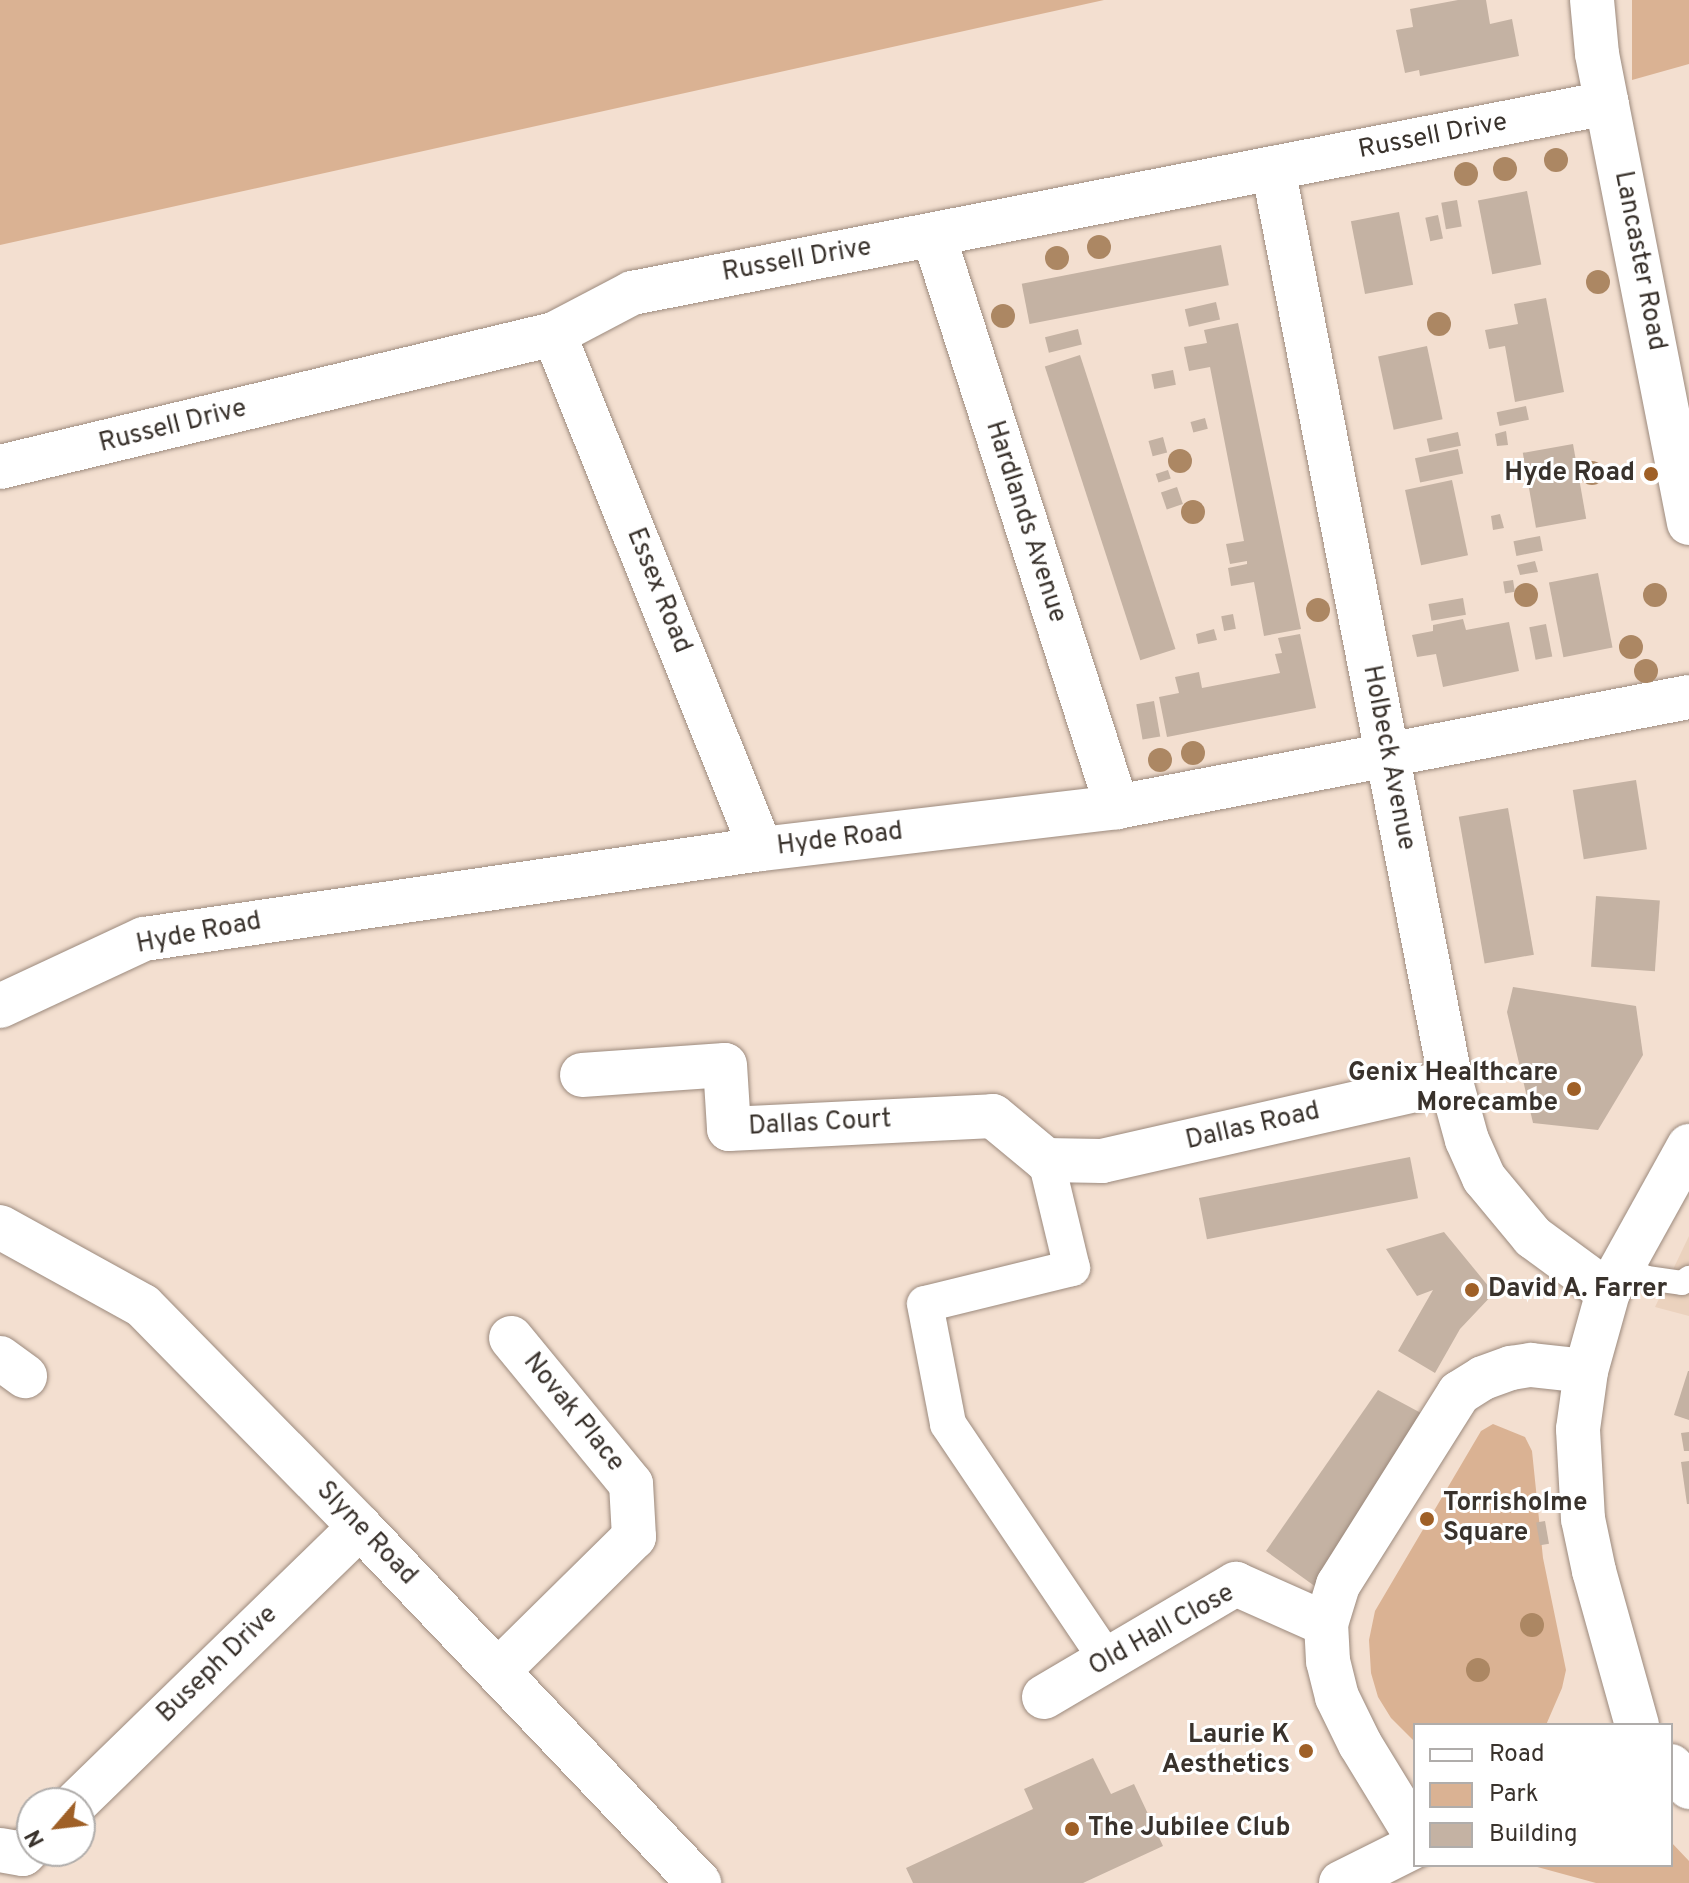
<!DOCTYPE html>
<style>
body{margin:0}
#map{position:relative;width:1689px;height:1883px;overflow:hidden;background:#f3dfd0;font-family:Overpass,sans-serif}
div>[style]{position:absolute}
.built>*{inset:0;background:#ebd2be}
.green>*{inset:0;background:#dab293}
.building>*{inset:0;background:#c4b2a3;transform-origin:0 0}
.roads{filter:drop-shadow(0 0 2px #9c8a7d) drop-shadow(0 0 2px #9c8a7d)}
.service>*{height:24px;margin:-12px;padding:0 12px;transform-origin:12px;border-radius:12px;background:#fff}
.pedestrian>*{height:36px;margin:-18px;padding:0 18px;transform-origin:18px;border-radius:18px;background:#fff}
.minor>*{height:44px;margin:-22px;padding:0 22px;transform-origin:22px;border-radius:22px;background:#fff}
.tertiary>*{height:44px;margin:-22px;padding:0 22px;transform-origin:22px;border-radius:22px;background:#fff}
.secondary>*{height:44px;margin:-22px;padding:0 22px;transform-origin:22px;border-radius:22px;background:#fff}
.trees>*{width:24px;height:24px;margin:-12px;border-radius:50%;background:#ac8763}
.dots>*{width:22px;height:22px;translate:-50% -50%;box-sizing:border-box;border:4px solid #fff;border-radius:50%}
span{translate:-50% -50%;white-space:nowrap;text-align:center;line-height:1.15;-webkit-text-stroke:6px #fff;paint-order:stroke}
.street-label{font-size:26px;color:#39322c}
.poi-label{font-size:26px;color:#39322c;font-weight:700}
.right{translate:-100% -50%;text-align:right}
.left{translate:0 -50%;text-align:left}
.legend{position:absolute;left:1413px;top:1723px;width:260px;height:144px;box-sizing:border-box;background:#fff;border:2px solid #b0adab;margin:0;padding:10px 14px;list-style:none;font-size:24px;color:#39322c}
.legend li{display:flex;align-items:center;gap:16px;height:40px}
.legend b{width:40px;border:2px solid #b0adab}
.north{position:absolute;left:16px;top:1787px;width:80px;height:80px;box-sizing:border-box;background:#fff;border:2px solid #b0adab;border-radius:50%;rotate:242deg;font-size:22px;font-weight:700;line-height:32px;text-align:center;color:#39322c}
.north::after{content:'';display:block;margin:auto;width:28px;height:36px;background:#9f6027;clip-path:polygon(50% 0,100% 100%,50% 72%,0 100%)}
</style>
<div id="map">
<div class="built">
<div style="clip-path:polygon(1689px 1236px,1689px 1316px,1655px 1307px)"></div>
</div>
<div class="green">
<div style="clip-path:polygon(0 0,1104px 0,0 245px)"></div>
<div style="clip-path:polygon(1632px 0,1689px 0,1689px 64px,1632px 80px)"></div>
<div style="clip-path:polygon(1493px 1424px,1525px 1437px,1532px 1451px,1543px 1558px,1566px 1670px,1562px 1688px,1546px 1725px,1415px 1725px,1415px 1742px,1391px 1718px,1378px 1697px,1371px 1673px,1369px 1640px,1375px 1611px,1481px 1431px)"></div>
<div style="clip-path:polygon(1671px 1842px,1689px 1861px,1689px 1883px,1596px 1883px,1530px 1865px,1671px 1865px)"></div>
</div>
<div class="building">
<div style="clip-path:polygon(1458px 0,1486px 0,1490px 24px,1512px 19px,1519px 56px,1420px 76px,1419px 70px,1405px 73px,1396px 30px,1413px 27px,1410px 9px)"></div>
<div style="left:1527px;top:191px;width:75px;height:50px;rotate:79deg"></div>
<div style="left:1457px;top:200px;width:27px;height:16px;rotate:80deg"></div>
<div style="left:1399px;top:212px;width:74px;height:49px;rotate:79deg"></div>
<div style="left:1438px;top:215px;width:24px;height:13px;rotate:78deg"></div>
<div style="left:1221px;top:245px;width:41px;height:203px;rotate:79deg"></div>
<div style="clip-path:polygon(1546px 298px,1564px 392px,1515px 402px,1505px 346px,1489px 349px,1485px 330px,1518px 324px,1514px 304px)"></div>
<div style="left:1216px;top:302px;width:18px;height:32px;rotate:77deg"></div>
<div style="clip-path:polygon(1238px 323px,1301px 629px,1264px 636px,1254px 582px,1231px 586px,1228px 568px,1247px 564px,1247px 561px,1230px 564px,1226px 544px,1244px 541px,1210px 367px,1189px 371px,1184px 347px,1207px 343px,1204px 330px)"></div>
<div style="left:1078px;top:329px;width:16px;height:34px;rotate:76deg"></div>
<div style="left:1427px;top:346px;width:75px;height:50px;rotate:78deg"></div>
<div style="left:1080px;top:355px;width:309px;height:37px;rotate:72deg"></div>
<div style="left:1173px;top:370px;width:15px;height:22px;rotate:79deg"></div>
<div style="left:1526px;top:406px;width:14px;height:30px;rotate:78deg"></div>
<div style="left:1205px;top:418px;width:11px;height:15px;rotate:75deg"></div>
<div style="clip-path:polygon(1506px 431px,1508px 445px,1497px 446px,1495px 434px)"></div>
<div style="left:1458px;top:432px;width:14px;height:32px;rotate:78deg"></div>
<div style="left:1163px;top:437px;width:16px;height:15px;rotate:75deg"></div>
<div style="left:1573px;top:444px;width:76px;height:51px;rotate:80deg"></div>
<div style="left:1458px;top:449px;width:25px;height:44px;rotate:78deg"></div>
<div style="left:1168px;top:470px;width:9px;height:13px;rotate:72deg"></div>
<div style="left:1452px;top:480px;width:77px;height:48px;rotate:78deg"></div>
<div style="left:1177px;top:487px;width:18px;height:17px;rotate:71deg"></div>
<div style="clip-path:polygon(1500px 514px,1504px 528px,1493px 530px,1491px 516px)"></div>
<div style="left:1540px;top:536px;width:15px;height:27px;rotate:79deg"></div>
<div style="clip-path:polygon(1535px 561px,1538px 572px,1520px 575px,1517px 565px)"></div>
<div style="left:1598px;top:573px;width:76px;height:50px;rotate:79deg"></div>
<div style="left:1513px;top:580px;width:12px;height:10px;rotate:81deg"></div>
<div style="left:1463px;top:598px;width:17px;height:35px;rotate:80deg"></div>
<div style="left:1233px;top:614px;width:15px;height:12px;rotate:79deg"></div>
<div style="clip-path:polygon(1463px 619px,1466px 630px,1509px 622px,1519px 671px,1443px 687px,1436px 654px,1417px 657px,1412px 635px,1433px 631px,1433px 625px)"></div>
<div style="left:1546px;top:624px;width:33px;height:17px;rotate:79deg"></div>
<div style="clip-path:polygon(1214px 629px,1217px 640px,1198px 644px,1196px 634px)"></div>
<div style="clip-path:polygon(1300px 634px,1316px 708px,1167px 737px,1159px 697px,1179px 693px,1175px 677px,1199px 672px,1202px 688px,1280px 673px,1275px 654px,1282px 653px,1278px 638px)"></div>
<div style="left:1154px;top:701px;width:36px;height:18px;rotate:80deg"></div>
<div style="left:1636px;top:780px;width:70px;height:64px;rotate:81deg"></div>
<div style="left:1508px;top:808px;width:149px;height:50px;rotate:80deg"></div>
<div style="left:1596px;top:896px;width:64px;height:71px;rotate:4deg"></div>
<div style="clip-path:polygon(1513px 987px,1636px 1006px,1643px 1055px,1598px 1130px,1533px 1123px,1507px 1012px)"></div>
<div style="left:1410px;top:1157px;width:42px;height:215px;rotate:79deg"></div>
<div style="clip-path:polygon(1444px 1232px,1494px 1293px,1460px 1329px,1435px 1373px,1398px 1351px,1433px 1290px,1417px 1296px,1386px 1249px)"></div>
<div style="clip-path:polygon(1688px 1371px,1689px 1371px,1689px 1420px,1674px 1415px)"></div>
<div style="clip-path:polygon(1378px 1390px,1421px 1413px,1316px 1587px,1266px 1551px)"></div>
<div style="clip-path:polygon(1689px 1432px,1689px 1451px,1684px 1451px,1681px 1433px)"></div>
<div style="clip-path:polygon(1689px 1461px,1689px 1504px,1687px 1504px,1681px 1462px)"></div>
<div style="left:1545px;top:1521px;width:23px;height:9px;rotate:80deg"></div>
<div style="clip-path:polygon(1093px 1758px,1111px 1794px,1134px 1784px,1163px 1846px,1083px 1883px,913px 1883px,906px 1868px,1033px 1809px,1024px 1789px)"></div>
</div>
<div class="roads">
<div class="service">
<div style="left:1623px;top:1266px;width:27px;rotate:27deg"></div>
<div style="left:1647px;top:1278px;width:35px;rotate:8deg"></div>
<div style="left:1682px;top:1283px;width:9px;rotate:-36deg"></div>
</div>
<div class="pedestrian">
<div style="left:1046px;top:1160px;width:111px;rotate:76.5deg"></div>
<div style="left:1072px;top:1268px;width:151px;rotate:166.2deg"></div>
<div style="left:925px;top:1304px;width:122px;rotate:79.1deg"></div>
<div style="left:948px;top:1424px;width:285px;rotate:56deg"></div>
</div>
<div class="minor">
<div style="left:1273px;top:168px;width:931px;rotate:78.98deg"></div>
<div style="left:1451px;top:1082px;width:60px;rotate:74.6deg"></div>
<div style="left:1467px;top:1140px;width:42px;rotate:65.9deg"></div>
<div style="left:1484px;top:1178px;width:77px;rotate:50.3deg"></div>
<div style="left:1533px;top:1237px;width:93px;rotate:36.3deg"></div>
<div style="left:934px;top:237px;width:599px;rotate:72.2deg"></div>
<div style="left:554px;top:334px;width:555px;rotate:68.1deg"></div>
<div style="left:0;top:467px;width:570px;rotate:-13.5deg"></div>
<div style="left:554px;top:334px;width:88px;rotate:-27.7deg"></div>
<div style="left:632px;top:293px;width:993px;rotate:-11.03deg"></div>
<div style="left:0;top:1006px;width:159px;rotate:-25deg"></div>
<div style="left:144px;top:939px;width:624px;rotate:-8.3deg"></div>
<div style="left:761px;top:849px;width:358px;rotate:-6.7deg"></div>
<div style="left:1117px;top:807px;width:582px;rotate:-10.89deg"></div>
<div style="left:582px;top:1075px;width:143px;rotate:-4deg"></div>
<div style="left:725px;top:1065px;width:64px;rotate:86.4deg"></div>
<div style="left:729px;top:1129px;width:264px;rotate:-2.8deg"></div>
<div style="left:993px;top:1116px;width:69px;rotate:39.7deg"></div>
<div style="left:1046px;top:1160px;width:56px;rotate:1deg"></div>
<div style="left:1102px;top:1161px;width:358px;rotate:-12.8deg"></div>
<div style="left:0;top:1358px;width:31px;rotate:36deg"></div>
<div style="left:498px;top:1671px;width:191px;rotate:-44.6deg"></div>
<div style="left:634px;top:1537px;width:53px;rotate:-93.2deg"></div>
<div style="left:631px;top:1484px;width:189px;rotate:-129.4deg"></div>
<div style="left:1044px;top:1697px;width:223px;rotate:-30.5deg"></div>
<div style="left:1236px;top:1584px;width:98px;rotate:24deg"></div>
<div style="left:76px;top:1803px;width:396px;rotate:-44.2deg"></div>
<div style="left:1415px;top:1834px;width:105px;rotate:-121.4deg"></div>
<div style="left:1360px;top:1744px;width:52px;rotate:-116.1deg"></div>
<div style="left:1337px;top:1697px;width:37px;rotate:-104deg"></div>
<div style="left:1328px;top:1661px;width:37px;rotate:-93deg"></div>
<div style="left:1326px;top:1624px;width:41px;rotate:-72.9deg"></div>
<div style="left:1338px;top:1585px;width:227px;rotate:-57.8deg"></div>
<div style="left:1459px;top:1393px;width:28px;rotate:-32deg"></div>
<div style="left:1483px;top:1378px;width:30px;rotate:-20deg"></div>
<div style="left:1511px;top:1368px;width:20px;rotate:-9deg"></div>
<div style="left:1531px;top:1365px;width:55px;rotate:6.2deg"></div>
<div style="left:0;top:1850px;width:23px;rotate:10deg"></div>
<div style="left:23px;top:1854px;width:13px;rotate:-45deg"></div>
</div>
<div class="tertiary">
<div style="left:0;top:1227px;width:163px;rotate:28.9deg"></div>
<div style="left:143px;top:1306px;width:310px;rotate:45.5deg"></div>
<div style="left:360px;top:1527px;width:492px;rotate:46.4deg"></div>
<div style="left:1341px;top:1883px;width:83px;rotate:-26.6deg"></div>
</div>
<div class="secondary">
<div style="left:1592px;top:0;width:54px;rotate:84.7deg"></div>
<div style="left:1597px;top:54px;width:478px;rotate:78.9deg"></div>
<div style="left:1637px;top:1725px;width:160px;rotate:-105.6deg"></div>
<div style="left:1594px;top:1571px;width:53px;rotate:-101.9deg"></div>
<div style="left:1583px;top:1519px;width:90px;rotate:-93.2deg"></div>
<div style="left:1578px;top:1429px;width:59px;rotate:-82.1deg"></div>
<div style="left:1586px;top:1371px;width:82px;rotate:-74.4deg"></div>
<div style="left:1608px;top:1292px;width:167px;rotate:-61deg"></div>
<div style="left:1671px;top:1766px;width:28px;rotate:49deg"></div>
</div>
</div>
<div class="trees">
<div style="left:1556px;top:160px"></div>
<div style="left:1505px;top:169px"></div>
<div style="left:1466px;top:174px"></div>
<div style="left:1099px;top:247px"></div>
<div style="left:1057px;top:258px"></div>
<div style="left:1598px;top:282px"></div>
<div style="left:1003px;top:316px"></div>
<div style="left:1439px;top:324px"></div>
<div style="left:1180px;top:461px"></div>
<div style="left:1592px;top:473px"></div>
<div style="left:1193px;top:512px"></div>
<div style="left:1526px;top:595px"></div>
<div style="left:1655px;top:595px"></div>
<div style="left:1318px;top:610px"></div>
<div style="left:1631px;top:647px"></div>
<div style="left:1646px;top:671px"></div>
<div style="left:1193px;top:753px"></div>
<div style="left:1160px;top:760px"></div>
<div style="left:1532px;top:1625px"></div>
<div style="left:1478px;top:1670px"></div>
</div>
<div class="dots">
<div style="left:1651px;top:474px;background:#9f6027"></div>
<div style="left:1574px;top:1089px;background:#9f6027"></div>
<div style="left:1472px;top:1290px;background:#9f6027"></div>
<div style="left:1427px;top:1519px;background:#9f6027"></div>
<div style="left:1306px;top:1751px;background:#9f6027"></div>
<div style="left:1072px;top:1829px;background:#9f6027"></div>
</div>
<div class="street-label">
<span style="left:1433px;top:137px;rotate:-11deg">Russell Drive</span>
<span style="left:797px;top:261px;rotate:-10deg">Russell Drive</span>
<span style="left:1639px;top:261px;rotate:79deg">Lancaster Road</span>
<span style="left:173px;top:427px;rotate:-14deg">Russell Drive</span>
<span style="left:1025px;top:522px;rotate:72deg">Hardlands Avenue</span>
<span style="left:658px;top:591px;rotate:68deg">Essex Road</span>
<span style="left:1388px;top:758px;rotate:79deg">Holbeck Avenue</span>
<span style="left:840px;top:840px;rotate:-7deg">Hyde Road</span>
<span style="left:199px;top:934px;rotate:-11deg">Hyde Road</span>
<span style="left:820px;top:1124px;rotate:-3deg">Dallas Court</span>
<span style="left:1253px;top:1127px;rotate:-13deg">Dallas Road</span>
<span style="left:573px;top:1413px;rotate:51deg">Novak Place</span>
<span style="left:366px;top:1534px;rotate:46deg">Slyne Road</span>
<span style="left:1162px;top:1631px;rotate:-29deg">Old Hall Close</span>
<span style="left:218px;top:1665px;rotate:-44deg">Buseph Drive</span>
</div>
<div class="poi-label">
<span class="right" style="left:1635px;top:474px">Hyde Road</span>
<span class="right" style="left:1558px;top:1089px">Genix Healthcare<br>Morecambe</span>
<span class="left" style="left:1488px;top:1290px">David A. Farrer</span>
<span class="left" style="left:1443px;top:1519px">Torrisholme<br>Square</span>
<span class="right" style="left:1290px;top:1751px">Laurie K<br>Aesthetics</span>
<span class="left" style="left:1088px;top:1829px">The Jubilee Club</span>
</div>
<ul class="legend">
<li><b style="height:10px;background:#fff"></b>Road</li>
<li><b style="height:22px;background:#dab293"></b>Park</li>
<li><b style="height:22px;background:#c4b2a3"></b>Building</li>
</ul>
<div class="north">N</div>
</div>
